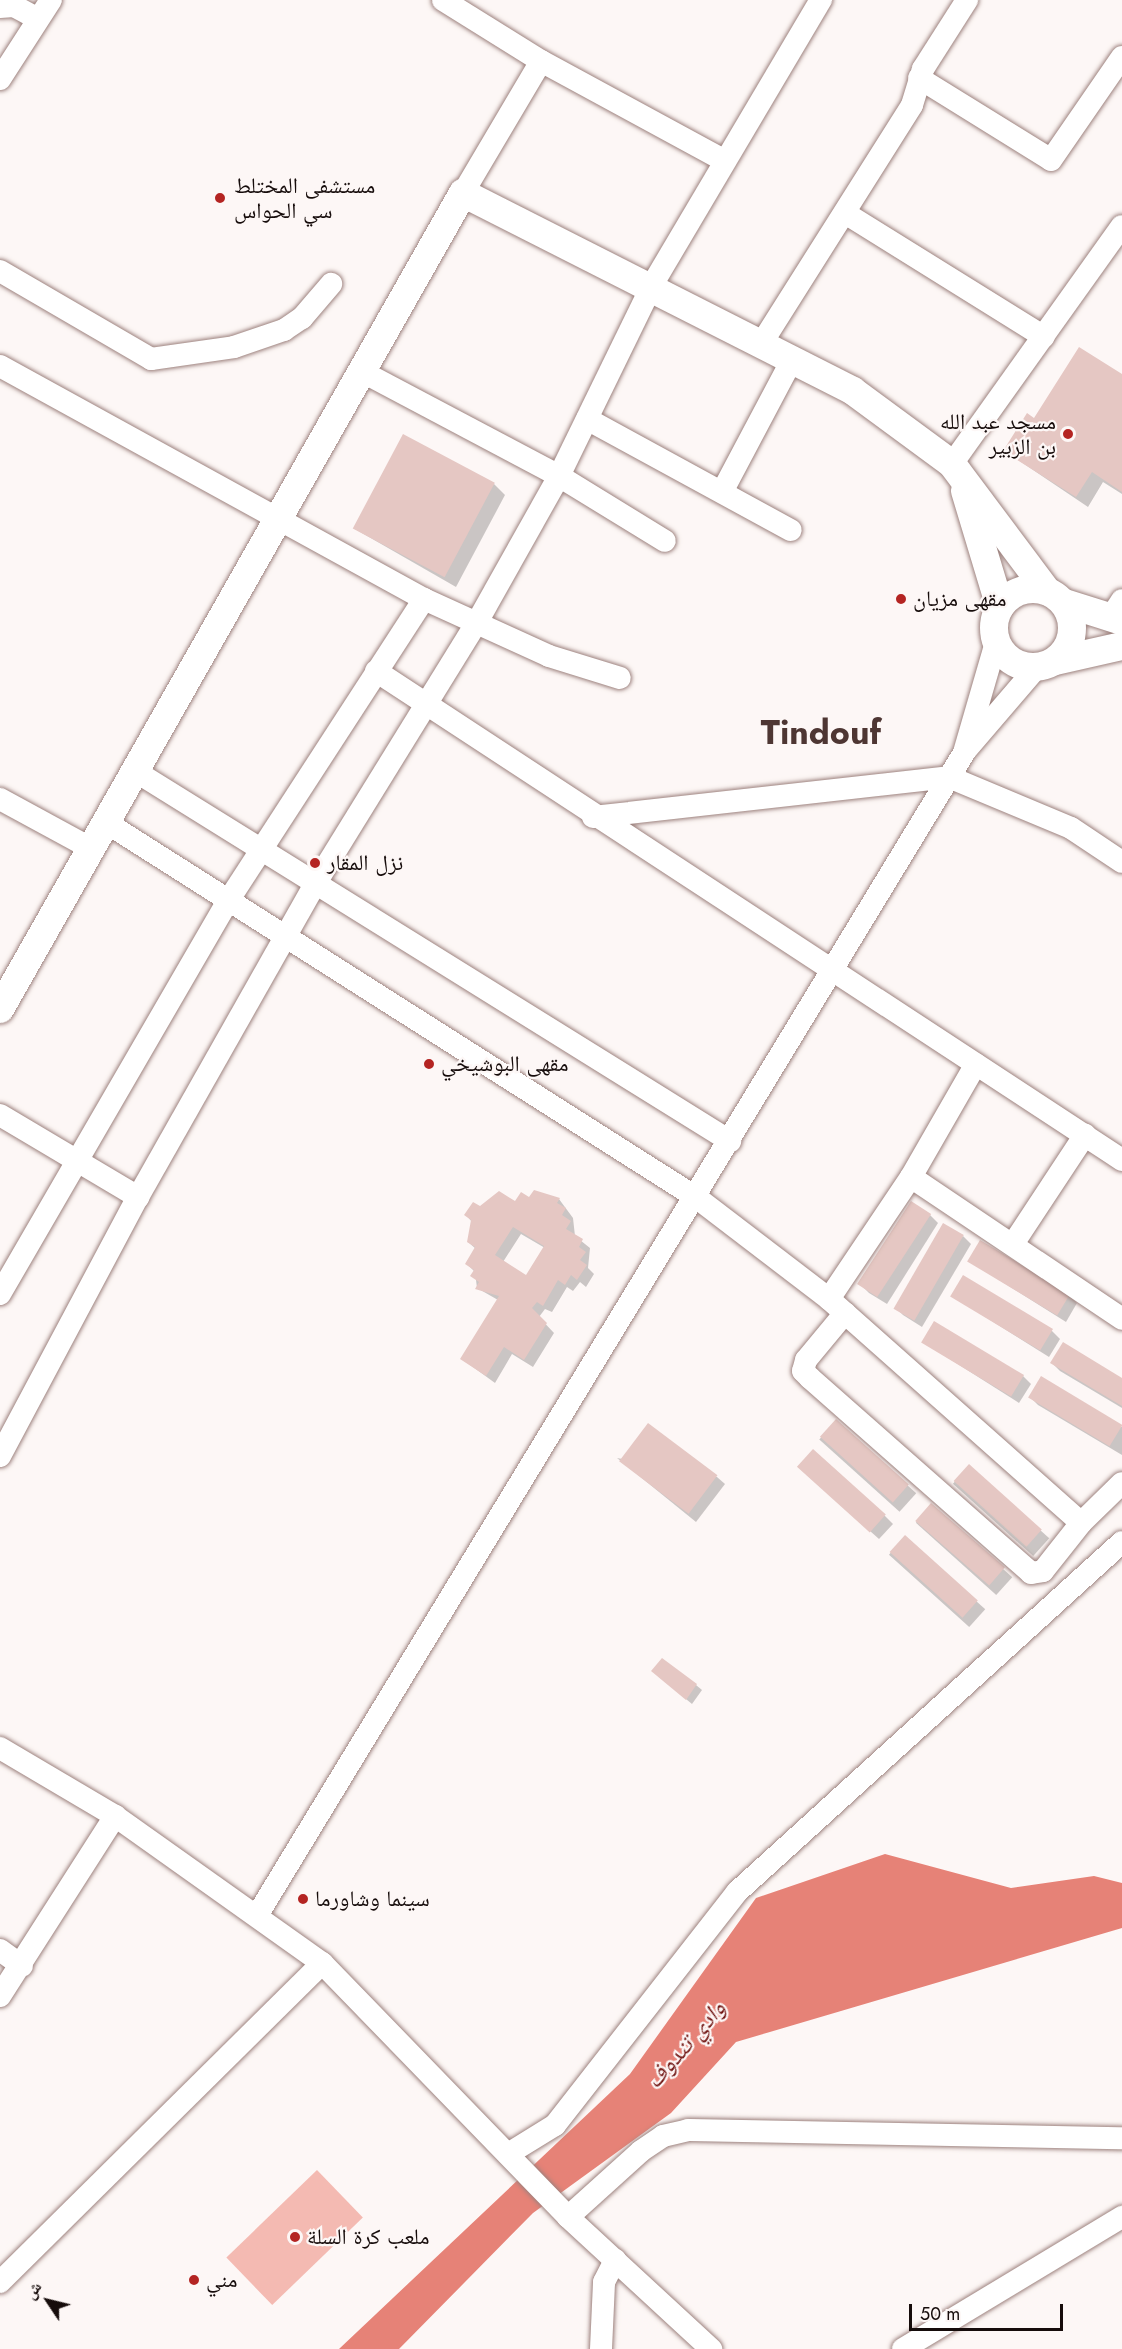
<!DOCTYPE html>
<meta charset="utf-8">
<style>
body{margin:0}
#map{position:relative;width:1122px;height:2349px;overflow:hidden;background:#fdf7f6;font-family:Jost,"Noto Naskh Arabic",sans-serif}
div>[style]{position:absolute}
.green>*{inset:0;background:#f4bab2;transform-origin:0 0}
.water>*{inset:0;background:#e68277}
.shadow>*{inset:0;background:#0003;transform-origin:0 0}
.building>*{inset:0;background:#e5c7c3;transform-origin:0 0}
.roads{filter:drop-shadow(0 0 2px #9d827e) drop-shadow(0 0 2px #9d827e)}
.minor>*{height:22px;margin:-11px;padding:0 11px;transform-origin:11px;border-radius:11px;background:#fff}
.major>*{height:28px;margin:-14px;padding:0 14px;transform-origin:14px;border-radius:14px;background:#fff}
.major>.ring{margin:-14px;padding:0;box-sizing:content-box;background:none;border:28px solid #fff;border-radius:50%}
.dots>*{width:16px;height:16px;translate:-50% -50%;box-sizing:border-box;border:3px solid #fdf7f6;border-radius:50%}
span{translate:-50% -50%;white-space:nowrap;text-align:center;line-height:1.15;-webkit-text-stroke:4.5px #fdf7f6;paint-order:stroke}
.poi-label{font-size:22px;color:#160c0b}
.left{translate:0 -50%;text-align:left}
.right{translate:-100% -50%;text-align:right}
.water-label{font-size:24px;color:#731916;font-style:italic}
.town-label{font-size:34px;color:#4e3633;font-weight:700}
.north{position:absolute;left:18px;top:2271px;width:60px;height:60px;-webkit-text-stroke:4px #fdf7f6;paint-order:stroke;rotate:305deg;font-size:16px;font-weight:700;line-height:24px;text-align:center;color:#160c0b}
.north::after{content:'';display:block;margin:auto;width:21px;height:27px;background:#160c0b;clip-path:polygon(50% 0,100% 100%,50% 72%,0 100%)}
.scale{position:absolute;left:909px;top:2304px;width:154px;height:27px;box-sizing:border-box;border:3px solid #160c0b;border-top:0;padding-left:8px;font-size:18px;line-height:21px;white-space:nowrap;color:#160c0b;-webkit-text-stroke:4px #fdf7f6;paint-order:stroke}
</style>
<div id="map">
<div class="green">
<div style="left:317px;top:2170px;width:66px;height:126px;rotate:46deg"></div>
</div>
<div class="water">
<div style="clip-path:polygon(885px 1854px,1011px 1888px,1094px 1876px,1122px 1883px,1122px 1928px,736px 2042px,671px 2113px,533px 2213px,399px 2349px,339px 2349px,630px 2074px,756px 1898px)"></div>
</div>
<div class="shadow">
<div style="clip-path:polygon(1122px 375px,1122px 494px,1103px 482px,1088px 507px,1005px 451px,1034px 420px)"></div>
<div style="clip-path:polygon(494px 484px,505px 495px,456px 587px,355px 529px)"></div>
<div style="clip-path:polygon(evenodd,559px 1199px,573px 1218px,575px 1236px,590px 1248px,588px 1268px,594px 1274px,586px 1287px,580px 1282px,573px 1291px,567px 1287px,552px 1312px,545px 1309px,539px 1317px,554px 1333px,533px 1367px,512px 1354px,495px 1383px,462px 1359px,498px 1300px,477px 1288px,475px 1272px,466px 1263px,476px 1249px,468px 1242px,472px 1222px,466px 1215px,530px 1200px,559px 1199px,521px 1234px,545px 1248px,527px 1277px,503px 1262px,521px 1234px)"></div>
<div style="clip-path:polygon(930px 1215px,938px 1223px,887px 1304px,869px 1293px,861px 1285px)"></div>
<div style="clip-path:polygon(963px 1236px,971px 1244px,922px 1327px,903px 1315px,895px 1307px)"></div>
<div style="clip-path:polygon(969px 1261px,1069px 1295px,1077px 1303px,1066px 1322px)"></div>
<div style="clip-path:polygon(952px 1296px,1052px 1331px,1060px 1339px,1049px 1357px)"></div>
<div style="clip-path:polygon(923px 1342px,1023px 1376px,1031px 1384px,1019px 1403px)"></div>
<div style="clip-path:polygon(1052px 1363px,1122px 1379px,1122px 1408px,1060px 1371px)"></div>
<div style="clip-path:polygon(1042px 1378px,1122px 1427px,1122px 1455px,1038px 1405px,1030px 1397px)"></div>
<div style="left:836px;top:1421px;width:108px;height:25px;rotate:42deg"></div>
<div style="clip-path:polygon(617px 1458px,717px 1477px,725px 1484px,696px 1522px)"></div>
<div style="left:969px;top:1466px;width:108px;height:24px;rotate:42deg"></div>
<div style="clip-path:polygon(807px 1475px,885px 1516px,893px 1524px,879px 1539px)"></div>
<div style="left:932px;top:1505px;width:108px;height:24px;rotate:42deg"></div>
<div style="left:905px;top:1537px;width:108px;height:24px;rotate:42deg"></div>
<div style="clip-path:polygon(658px 1676px,696px 1685px,702px 1690px,692px 1704px)"></div>
</div>
<div class="building">
<div style="clip-path:polygon(1079px 347px,1122px 374px,1122px 492px,1092px 472px,1076px 497px,1003px 451px,1027px 413px,1034px 418px)"></div>
<div style="left:403px;top:434px;width:104px;height:107px;rotate:28deg"></div>
<div style="clip-path:polygon(evenodd,534px 1190px,560px 1198px,557px 1203px,566px 1208px,562px 1215px,571px 1221px,566px 1229px,583px 1239px,579px 1247px,586px 1252px,580px 1260px,587px 1265px,577px 1280px,571px 1275px,565px 1285px,558px 1280px,543px 1306px,537px 1302px,532px 1308px,547px 1323px,524px 1360px,504px 1347px,486px 1376px,460px 1359px,499px 1296px,475px 1289px,479px 1282px,470px 1276px,474px 1270px,465px 1264px,475px 1247px,467px 1242px,471px 1220px,464px 1215px,473px 1202px,480px 1206px,499px 1191px,515px 1201px,521px 1192px,529px 1197px,534px 1190px,513px 1227px,544px 1246px,526px 1275px,495px 1255px,513px 1227px)"></div>
<div style="left:911px;top:1201px;width:24px;height:99px;rotate:33deg"></div>
<div style="left:943px;top:1223px;width:24px;height:99px;rotate:30deg"></div>
<div style="left:980px;top:1240px;width:105px;height:25px;rotate:31deg"></div>
<div style="left:963px;top:1275px;width:105px;height:25px;rotate:31deg"></div>
<div style="left:934px;top:1321px;width:105px;height:25px;rotate:31deg"></div>
<div style="clip-path:polygon(1063px 1342px,1122px 1378px,1122px 1406px,1050px 1363px)"></div>
<div style="left:1041px;top:1376px;width:95px;height:25px;rotate:31deg"></div>
<div style="left:836px;top:1419px;width:98px;height:24px;rotate:42deg"></div>
<div style="left:648px;top:1423px;width:87px;height:48px;rotate:37deg"></div>
<div style="left:813px;top:1449px;width:98px;height:24px;rotate:42deg"></div>
<div style="left:969px;top:1464px;width:98px;height:23px;rotate:42deg"></div>
<div style="left:931px;top:1503px;width:98px;height:24px;rotate:41deg"></div>
<div style="left:905px;top:1535px;width:98px;height:23px;rotate:42deg"></div>
<div style="clip-path:polygon(662px 1658px,697px 1684px,686px 1700px,651px 1671px)"></div>
</div>
<div class="roads">
<div class="minor">
<div style="left:443px;top:0;width:115px;rotate:31.9deg"></div>
<div style="left:541px;top:61px;width:209px;rotate:28.5deg"></div>
<div style="left:0;top:7px;width:14px;rotate:-4deg"></div>
<div style="left:14px;top:6px;width:27px;rotate:28deg"></div>
<div style="left:919px;top:78px;width:155px;rotate:31.8deg"></div>
<div style="left:1051px;top:160px;width:125px;rotate:-55.4deg"></div>
<div style="left:0;top:79px;width:94px;rotate:-57.2deg"></div>
<div style="left:463px;top:193px;width:153px;rotate:-59.4deg"></div>
<div style="left:845px;top:213px;width:234px;rotate:31.9deg"></div>
<div style="left:0;top:271px;width:175px;rotate:30.2deg"></div>
<div style="left:151px;top:359px;width:84px;rotate:-8.2deg"></div>
<div style="left:234px;top:347px;width:53px;rotate:-18.8deg"></div>
<div style="left:284px;top:330px;width:22px;rotate:-34deg"></div>
<div style="left:302px;top:318px;width:45px;rotate:-49.5deg"></div>
<div style="left:763px;top:341px;width:279px;rotate:-57.7deg"></div>
<div style="left:912px;top:105px;width:38px;rotate:-73deg"></div>
<div style="left:923px;top:69px;width:82px;rotate:-57.5deg"></div>
<div style="left:0;top:366px;width:484px;rotate:28.8deg"></div>
<div style="left:424px;top:599px;width:137px;rotate:24.5deg"></div>
<div style="left:549px;top:656px;width:74px;rotate:17.2deg"></div>
<div style="left:361px;top:371px;width:224px;rotate:27.9deg"></div>
<div style="left:559px;top:476px;width:124px;rotate:31.5deg"></div>
<div style="left:587px;top:419px;width:232px;rotate:28.6deg"></div>
<div style="left:952px;top:464px;width:292px;rotate:-54.5deg"></div>
<div style="left:722px;top:492px;width:152px;rotate:-62.1deg"></div>
<div style="left:1111px;top:617px;width:20px;rotate:-57deg"></div>
<div style="left:376px;top:671px;width:892px;rotate:33.24deg"></div>
<div style="left:965px;top:749px;width:111px;rotate:-73.8deg"></div>
<div style="left:135px;top:771px;width:701px;rotate:31.88deg"></div>
<div style="left:0;top:799px;width:105px;rotate:28.5deg"></div>
<div style="left:593px;top:817px;width:358px;rotate:-6.4deg"></div>
<div style="left:949px;top:777px;width:132px;rotate:22.7deg"></div>
<div style="left:1071px;top:828px;width:61px;rotate:33.7deg"></div>
<div style="left:107px;top:823px;width:699px;rotate:32.44deg"></div>
<div style="left:697px;top:1198px;width:166px;rotate:37.4deg"></div>
<div style="left:829px;top:1299px;width:337px;rotate:41.6deg"></div>
<div style="left:1081px;top:1523px;width:57px;rotate:-44.3deg"></div>
<div style="left:0;top:1115px;width:161px;rotate:30.7deg"></div>
<div style="left:911px;top:1177px;width:254px;rotate:33.9deg"></div>
<div style="left:1013px;top:1244px;width:131px;rotate:-56.6deg"></div>
<div style="left:0;top:1294px;width:454px;rotate:-59.9deg"></div>
<div style="left:228px;top:901px;width:360px;rotate:-57deg"></div>
<div style="left:829px;top:1299px;width:147px;rotate:-56.1deg"></div>
<div style="left:911px;top:1177px;width:130px;rotate:-60.1deg"></div>
<div style="left:845px;top:1313px;width:61px;rotate:129.7deg"></div>
<div style="left:806px;top:1360px;width:11px;rotate:105deg"></div>
<div style="left:803px;top:1371px;width:10px;rotate:45deg"></div>
<div style="left:810px;top:1378px;width:295px;rotate:41.4deg"></div>
<div style="left:1031px;top:1573px;width:12px;rotate:-9deg"></div>
<div style="left:1043px;top:1571px;width:61px;rotate:-51.6deg"></div>
<div style="left:0;top:1456px;width:293px;rotate:-62deg"></div>
<div style="left:138px;top:1197px;width:363px;rotate:-60.5deg"></div>
<div style="left:317px;top:881px;width:302px;rotate:-58.3deg"></div>
<div style="left:476px;top:624px;width:170px;rotate:-60.7deg"></div>
<div style="left:559px;top:476px;width:210px;rotate:-64deg"></div>
<div style="left:651px;top:287px;width:334px;rotate:-59.4deg"></div>
<div style="left:0;top:1748px;width:134px;rotate:30.6deg"></div>
<div style="left:115px;top:1816px;width:254px;rotate:35.4deg"></div>
<div style="left:322px;top:1963px;width:354px;rotate:45.9deg"></div>
<div style="left:568px;top:2217px;width:195px;rotate:42.7deg"></div>
<div style="left:258px;top:1914px;width:1361px;rotate:-58.7deg"></div>
<div style="left:965px;top:751px;width:111px;rotate:-49.4deg"></div>
<div style="left:0;top:1950px;width:27px;rotate:36deg"></div>
<div style="left:0;top:1996px;width:214px;rotate:-57.4deg"></div>
<div style="left:508px;top:2154px;width:55px;rotate:-31.7deg"></div>
<div style="left:555px;top:2125px;width:296px;rotate:-52deg"></div>
<div style="left:737px;top:1892px;width:520px;rotate:-42.27deg"></div>
<div style="left:568px;top:2217px;width:98px;rotate:-42.1deg"></div>
<div style="left:641px;top:2151px;width:27px;rotate:-34deg"></div>
<div style="left:663px;top:2136px;width:26px;rotate:-13deg"></div>
<div style="left:688px;top:2130px;width:434px;rotate:1.1deg"></div>
<div style="left:0;top:2282px;width:453px;rotate:-44.7deg"></div>
<div style="left:601px;top:2349px;width:67px;rotate:-87.4deg"></div>
<div style="left:604px;top:2282px;width:25px;rotate:-63deg"></div>
<div style="left:903px;top:2349px;width:256px;rotate:-31.1deg"></div>
</div>
<div class="major">
<div style="left:965px;top:491px;width:121px;rotate:73.2deg"></div>
<div class="ring" style="left:994px;top:589px;width:50px;height:50px"></div>
<div style="left:1065px;top:603px;width:60px;rotate:17.5deg"></div>
<div style="left:1055px;top:661px;width:69px;rotate:-12.6deg"></div>
<div style="left:0;top:1009px;width:938px;rotate:-60.43deg"></div>
<div style="left:463px;top:193px;width:437px;rotate:26.9deg"></div>
<div style="left:853px;top:391px;width:123px;rotate:36.4deg"></div>
<div style="left:952px;top:464px;width:159px;rotate:53.2deg"></div>
</div>
</div>
<div class="dots">
<div style="left:220px;top:198px;background:#b42422"></div>
<div style="left:1068px;top:434px;background:#b42422"></div>
<div style="left:901px;top:599px;background:#b42422"></div>
<div style="left:315px;top:863px;background:#b42422"></div>
<div style="left:429px;top:1064px;background:#b42422"></div>
<div style="left:303px;top:1899px;background:#b42422"></div>
<div style="left:295px;top:2237px;background:#b42422"></div>
<div style="left:194px;top:2280px;background:#b42422"></div>
</div>
<div class="poi-label">
<span class="left" style="left:234px;top:198px">مستشفى المختلط<br>سي الحواس</span>
<span class="right" style="left:1056px;top:434px">مسجد عبد الله<br>بن الزبير</span>
<span class="left" style="left:913px;top:599px">مقهى مزيان</span>
<span class="left" style="left:327px;top:863px">نزل المقار</span>
<span class="left" style="left:441px;top:1064px">مقهى البوشيخي</span>
<span class="left" style="left:315px;top:1899px">سينما وشاورما</span>
<span class="left" style="left:307px;top:2237px">ملعب كرة السلة</span>
<span class="left" style="left:206px;top:2280px">مني</span>
</div>
<div class="water-label">
<span style="left:685px;top:2044px;rotate:-49deg">وادي تندوف</span>
</div>
<div class="town-label">
<span style="left:821px;top:733px">Tindouf</span>
</div>
<div class="north">ش</div>
<div class="scale">50 m</div>
</div>
